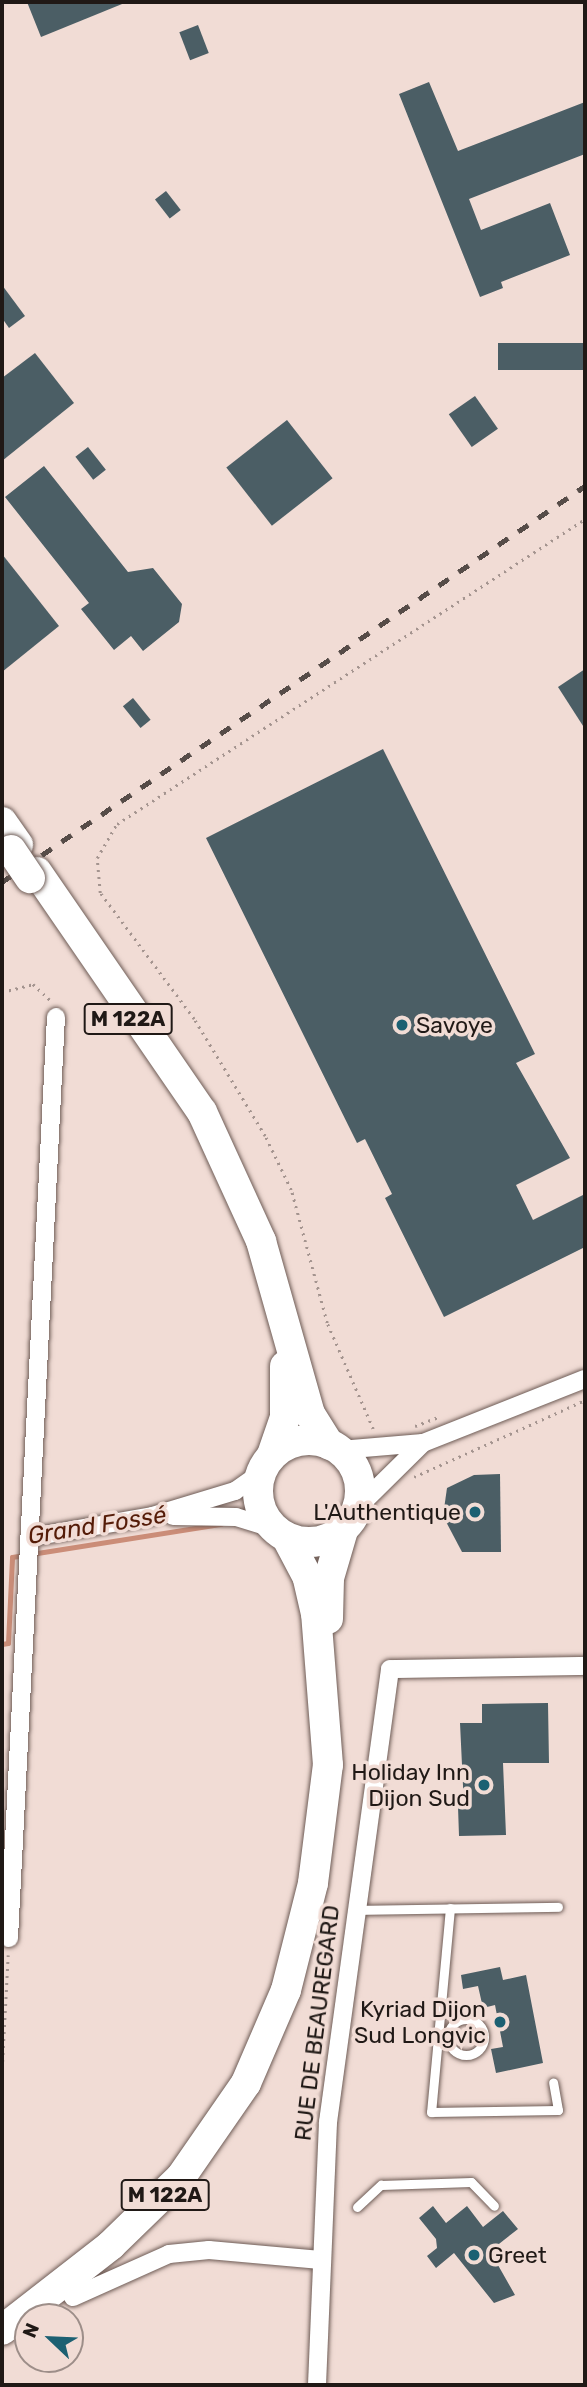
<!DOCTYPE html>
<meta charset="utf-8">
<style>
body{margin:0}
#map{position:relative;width:587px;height:2387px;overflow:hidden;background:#f1dcd5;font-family:Rubik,sans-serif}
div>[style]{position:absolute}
.stream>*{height:5px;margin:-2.5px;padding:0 2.5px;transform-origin:2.5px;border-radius:2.5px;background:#cb8d78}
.building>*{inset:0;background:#4b5e65;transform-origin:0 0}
.path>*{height:2.5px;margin-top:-1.25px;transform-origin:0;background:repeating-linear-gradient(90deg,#a4948f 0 2px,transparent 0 7px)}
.roads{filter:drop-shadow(0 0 2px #6e5c56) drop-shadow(0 0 2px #6e5c56)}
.lane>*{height:9px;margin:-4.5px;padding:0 4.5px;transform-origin:4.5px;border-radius:4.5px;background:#fff}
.lane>.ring{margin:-4.5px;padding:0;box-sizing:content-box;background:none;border:9px solid #fff;border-radius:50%}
.street>*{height:18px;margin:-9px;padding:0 9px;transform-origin:9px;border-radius:9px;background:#fff}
.primary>*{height:30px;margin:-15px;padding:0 15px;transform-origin:15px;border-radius:15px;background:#fff}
.primary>.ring{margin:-15px;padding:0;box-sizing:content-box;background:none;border:30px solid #fff;border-radius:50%}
.rail>*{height:5px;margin-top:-2.5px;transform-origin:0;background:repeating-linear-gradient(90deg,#564c48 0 12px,transparent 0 24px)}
.bridges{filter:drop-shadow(0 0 2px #6e5c56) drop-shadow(0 0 2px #6e5c56)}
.primary-bridge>*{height:30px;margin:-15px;padding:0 15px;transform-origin:15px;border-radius:15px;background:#fff}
.dots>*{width:19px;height:19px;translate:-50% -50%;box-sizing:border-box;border:4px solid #f1dcd5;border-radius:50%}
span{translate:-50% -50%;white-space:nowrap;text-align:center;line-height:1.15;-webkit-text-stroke:7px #f1dcd5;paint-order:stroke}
.shield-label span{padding:2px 5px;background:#f1dcd5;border:2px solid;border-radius:5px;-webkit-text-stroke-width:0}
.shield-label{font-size:21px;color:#201916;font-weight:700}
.poi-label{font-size:23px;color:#201916}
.left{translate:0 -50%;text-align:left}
.right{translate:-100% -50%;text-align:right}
.street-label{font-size:23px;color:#201916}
.water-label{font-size:24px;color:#551c08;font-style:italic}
.frame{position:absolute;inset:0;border:4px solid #201916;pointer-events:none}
.north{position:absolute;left:14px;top:2303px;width:70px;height:70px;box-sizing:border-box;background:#f1dcd5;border:2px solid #9d8e89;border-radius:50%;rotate:293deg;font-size:19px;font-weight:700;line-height:28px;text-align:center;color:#201916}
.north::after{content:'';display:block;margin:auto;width:24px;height:32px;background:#1c6072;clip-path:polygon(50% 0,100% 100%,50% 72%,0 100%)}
</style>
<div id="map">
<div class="stream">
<div style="left:2px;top:1644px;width:6px;rotate:-9deg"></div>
<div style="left:8px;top:1643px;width:86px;rotate:-87.3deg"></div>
<div style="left:12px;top:1557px;width:212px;rotate:-9deg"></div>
</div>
<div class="building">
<div style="clip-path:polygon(27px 2px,127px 2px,41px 37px)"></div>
<div style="left:198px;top:25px;width:30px;height:20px;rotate:69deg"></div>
<div style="clip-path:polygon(429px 82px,458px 151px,585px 102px,585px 154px,469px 199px,481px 230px,550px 203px,570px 255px,501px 282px,503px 288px,480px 297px,399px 94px)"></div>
<div style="left:166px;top:191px;width:24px;height:14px;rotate:52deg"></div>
<div style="clip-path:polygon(2px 285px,25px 316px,9px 328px,2px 318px)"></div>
<div style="left:585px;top:343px;width:27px;height:87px;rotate:90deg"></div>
<div style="clip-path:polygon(35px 353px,74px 403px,2px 461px,2px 378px)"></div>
<div style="left:475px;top:396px;width:40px;height:32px;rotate:55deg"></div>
<div style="left:287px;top:420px;width:74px;height:77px;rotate:52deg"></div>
<div style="left:88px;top:447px;width:29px;height:16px;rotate:52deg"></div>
<div style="clip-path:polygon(44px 466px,128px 572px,153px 568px,182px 604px,179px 622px,143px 651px,131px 636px,114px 650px,81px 609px,89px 603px,5px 497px)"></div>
<div style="clip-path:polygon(2px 554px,59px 626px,2px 672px)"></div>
<div style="clip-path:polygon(585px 669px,585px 729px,558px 687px)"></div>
<div style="left:133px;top:698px;width:28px;height:13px;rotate:51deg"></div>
<div style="clip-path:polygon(383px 749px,535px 1054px,516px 1063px,570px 1158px,516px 1185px,533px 1220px,585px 1194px,585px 1247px,444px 1317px,385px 1198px,392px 1194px,365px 1139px,357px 1143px,206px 838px)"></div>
<div style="clip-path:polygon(500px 1474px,501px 1552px,462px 1552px,443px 1516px,447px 1488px,474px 1475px)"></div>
<div style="clip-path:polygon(548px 1703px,549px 1763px,503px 1763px,506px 1835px,459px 1836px,458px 1807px,464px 1807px,460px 1723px,482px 1723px,482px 1704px)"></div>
<div style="clip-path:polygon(500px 1967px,503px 1980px,526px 1975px,543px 2063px,496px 2073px,491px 2049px,503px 2047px,495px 2005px,483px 2008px,478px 1986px,463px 1989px,461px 1975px)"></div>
<div style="clip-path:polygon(433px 2206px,446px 2223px,467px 2206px,483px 2227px,503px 2211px,518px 2229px,490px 2251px,515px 2295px,494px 2303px,454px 2253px,436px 2268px,427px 2256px,437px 2248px,436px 2239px,419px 2218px)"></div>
</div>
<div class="path">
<div style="left:2px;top:992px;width:32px;rotate:-14deg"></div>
<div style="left:33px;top:984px;width:23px;rotate:43deg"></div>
<div style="left:415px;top:1426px;width:25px;rotate:-21deg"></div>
<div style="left:373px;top:1429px;width:116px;rotate:-113.5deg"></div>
<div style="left:327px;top:1323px;width:138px;rotate:-105.1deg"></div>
<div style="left:291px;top:1190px;width:60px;rotate:-115.7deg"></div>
<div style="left:265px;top:1136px;width:137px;rotate:-121.3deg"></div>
<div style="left:194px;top:1019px;width:157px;rotate:-126.7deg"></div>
<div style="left:100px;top:893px;width:35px;rotate:-95deg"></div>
<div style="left:97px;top:858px;width:39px;rotate:-60deg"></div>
<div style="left:117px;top:824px;width:559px;rotate:-33.09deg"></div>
<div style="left:414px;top:1477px;width:188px;rotate:-24.2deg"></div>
<div style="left:2px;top:2069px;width:114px;rotate:-87deg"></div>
</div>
<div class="roads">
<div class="lane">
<div style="left:450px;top:1908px;width:205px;rotate:95.3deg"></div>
<div style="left:431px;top:2112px;width:127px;rotate:-0.9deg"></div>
<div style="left:558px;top:2110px;width:28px;rotate:-100deg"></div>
<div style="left:356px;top:1910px;width:202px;rotate:-0.9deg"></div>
<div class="ring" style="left:448px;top:2019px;width:27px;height:27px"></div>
<div style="left:357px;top:2207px;width:33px;rotate:-43deg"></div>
<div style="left:381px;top:2185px;width:90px;rotate:-1.9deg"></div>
<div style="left:471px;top:2182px;width:33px;rotate:46deg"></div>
</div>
<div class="street">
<div style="left:340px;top:1450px;width:83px;rotate:-4.8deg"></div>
<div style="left:423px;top:1443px;width:174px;rotate:-21.6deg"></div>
<div style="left:358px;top:1507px;width:91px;rotate:-44.6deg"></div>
<div style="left:173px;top:1516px;width:63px;rotate:0.9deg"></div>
<div style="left:236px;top:1517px;width:39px;rotate:17deg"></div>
<div style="left:32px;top:1537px;width:122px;rotate:-9.9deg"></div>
<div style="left:152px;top:1516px;width:87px;rotate:-16.8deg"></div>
<div style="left:235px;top:1491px;width:32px;rotate:-35deg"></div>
<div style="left:9px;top:1938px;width:922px;rotate:-87.08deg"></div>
<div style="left:73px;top:2297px;width:105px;rotate:-24.1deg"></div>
<div style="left:169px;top:2254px;width:40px;rotate:-5.7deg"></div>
<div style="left:209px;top:2250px;width:112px;rotate:5.1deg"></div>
<div style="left:317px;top:2385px;width:263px;rotate:-87.6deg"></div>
<div style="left:328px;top:2122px;width:457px;rotate:-82.2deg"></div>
<div style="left:390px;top:1669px;width:195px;rotate:-0.9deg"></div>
</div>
<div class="primary">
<div style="left:2px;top:822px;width:28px;rotate:55deg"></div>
<div style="left:37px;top:872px;width:291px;rotate:55.5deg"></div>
<div style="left:202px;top:1112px;width:142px;rotate:65.4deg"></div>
<div style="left:261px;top:1241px;width:180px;rotate:74.2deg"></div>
<div style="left:310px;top:1414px;width:36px;rotate:58deg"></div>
<div class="ring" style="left:258px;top:1440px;width:72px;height:72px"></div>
<div style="left:272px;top:1455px;width:39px;rotate:-71deg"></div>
<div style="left:285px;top:1418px;width:52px;rotate:-90deg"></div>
<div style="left:328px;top:1619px;width:41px;rotate:-88.6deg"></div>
<div style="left:329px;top:1578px;width:50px;rotate:-73.7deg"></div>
<div style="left:2px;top:2330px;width:138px;rotate:-37.9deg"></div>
<div style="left:111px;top:2245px;width:98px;rotate:-44.2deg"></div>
<div style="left:181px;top:2177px;width:114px;rotate:-55.3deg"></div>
<div style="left:246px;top:2083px;width:101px;rotate:-66.7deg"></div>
<div style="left:286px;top:1990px;width:110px;rotate:-75.8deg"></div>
<div style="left:313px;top:1883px;width:119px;rotate:-82.8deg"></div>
<div style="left:328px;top:1765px;width:151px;rotate:-94.5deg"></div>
<div style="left:316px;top:1614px;width:39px;rotate:-103deg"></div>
<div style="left:307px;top:1576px;width:43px;rotate:-117.8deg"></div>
</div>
</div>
<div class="rail">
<div style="left:2px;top:882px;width:705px;rotate:-34.19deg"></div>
</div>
<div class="bridges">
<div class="primary-bridge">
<div style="left:11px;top:850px;width:34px;rotate:56deg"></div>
</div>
</div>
<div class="dots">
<div style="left:402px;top:1025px;background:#1c6072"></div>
<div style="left:475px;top:1512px;background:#1c6072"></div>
<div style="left:484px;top:1785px;background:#1c6072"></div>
<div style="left:500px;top:2022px;background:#1c6072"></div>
<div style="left:474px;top:2255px;background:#1c6072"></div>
</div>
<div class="shield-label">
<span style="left:128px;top:1019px">M 122A</span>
<span style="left:165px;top:2195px">M 122A</span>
</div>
<div class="poi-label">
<span class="left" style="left:416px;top:1025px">Savoye</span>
<span class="right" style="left:461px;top:1512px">L'Authentique</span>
<span class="right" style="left:470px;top:1785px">Holiday Inn<br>Dijon Sud</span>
<span class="right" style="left:486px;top:2022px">Kyriad Dijon<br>Sud Longvic</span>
<span class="left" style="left:488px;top:2255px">Greet</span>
</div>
<div class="street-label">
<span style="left:317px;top:2023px;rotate:-83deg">RUE DE BEAUREGARD</span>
</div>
<div class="water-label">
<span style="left:97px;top:1526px;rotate:-9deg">Grand Fossé</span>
</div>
<div class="frame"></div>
<div class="north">N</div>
</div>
